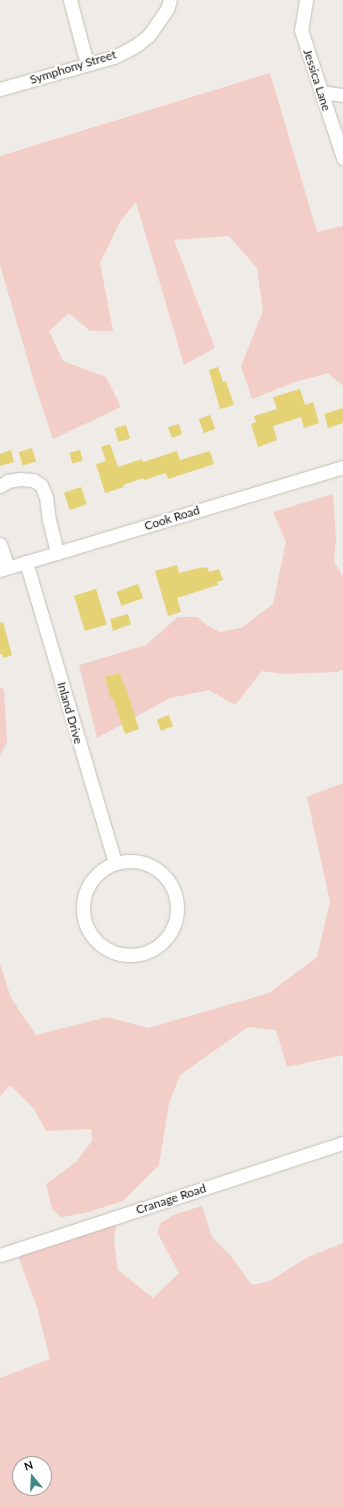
<!DOCTYPE html>
<style>
body{margin:0}
#map{position:relative;width:343px;height:1508px;overflow:hidden;background:#efebe6;font-family:Lato,sans-serif}
div>[style]{position:absolute}
.green>*{inset:0;background:#f3cdc7}
.building>*{inset:0;background:#e4d274;transform-origin:0 0}
.roads{filter:drop-shadow(0 0 1px #c2beba) drop-shadow(0 0 1px #c2beba)}
.minor>*{height:13px;margin:-6.5px;padding:0 6.5px;transform-origin:6.5px;border-radius:6.5px;background:#fff}
.minor>.ring{margin:-6.5px;padding:0;box-sizing:content-box;background:none;border:13px solid #fff;border-radius:50%}
span{translate:-50% -50%;white-space:nowrap;text-align:center;line-height:1.15;-webkit-text-stroke:4px #fff;paint-order:stroke}
.street-label{font-size:12px;color:#11100f}
.north{position:absolute;left:12px;top:1456px;width:40px;height:40px;box-sizing:border-box;background:#fff;border:1px solid #a09f9f;border-radius:50%;rotate:342deg;font-size:11px;font-weight:700;line-height:16px;text-align:center;color:#11100f}
.north::after{content:'';display:block;margin:auto;width:14px;height:18px;background:#418988;clip-path:polygon(50% 0,100% 100%,50% 72%,0 100%)}
</style>
<div id="map">
<div class="green">
<div style="clip-path:polygon(270px 73px,317px 232px,343px 226px,343px 386px,328px 373px,295px 382px,252px 399px,241px 366px,263px 311px,257px 268px,229px 236px,174px 240px,215px 348px,184px 365px,136px 202px,121px 220px,100px 263px,113px 331px,90px 331px,69px 313px,49px 331px,63px 361px,106px 377px,121px 407px,53px 439px,35px 385px,0 265px,0 156px)"></div>
<div style="clip-path:polygon(333px 494px,336px 539px,334px 562px,343px 576px,343px 669px,338px 672px,283px 674px,262px 671px,235px 705px,209px 690px,170px 698px,97px 738px,79px 665px,146px 645px,178px 617px,197px 617px,208px 626px,220px 632px,241px 628px,273px 604px,286px 542px,273px 512px)"></div>
<div style="clip-path:polygon(0 687px,4px 690px,7px 742px,0 755px)"></div>
<div style="clip-path:polygon(343px 783px,343px 1055px,287px 1067px,276px 1030px,248px 1027px,180px 1075px,169px 1103px,159px 1165px,123px 1201px,85px 1213px,61px 1217px,52px 1209px,46px 1184px,76px 1162px,92px 1141px,91px 1129px,46px 1131px,34px 1109px,10px 1085px,0 1096px,0 964px,11px 998px,36px 1035px,107px 1017px,148px 1028px,269px 993px,317px 957px,330px 902px,307px 797px)"></div>
<div style="clip-path:polygon(evenodd,202px 1206px,212px 1237px,229px 1254px,252px 1285px,270px 1281px,308px 1257px,343px 1243px,343px 1508px,0 1508px,0 1378px,50px 1359px,37px 1307px,18px 1256px,116px 1224px,114px 1240px,118px 1270px,153px 1298px,179px 1273px,157px 1232px,161px 1223px,173px 1215px,202px 1206px,20px 1464px,44px 1464px,44px 1488px,20px 1488px,20px 1464px)"></div>
</div>
<div class="building">
<div style="clip-path:polygon(218px 367px,223px 382px,226px 381px,234px 405px,220px 409px,209px 370px)"></div>
<div style="clip-path:polygon(300px 389px,305px 405px,313px 402px,319px 423px,304px 428px,301px 417px,273px 426px,277px 440px,258px 447px,251px 424px,256px 422px,254px 416px,277px 409px,273px 397px)"></div>
<div style="clip-path:polygon(343px 408px,343px 423px,328px 428px,324px 414px)"></div>
<div style="left:210px;top:415px;width:15px;height:12px;rotate:70deg"></div>
<div style="clip-path:polygon(179px 424px,182px 434px,172px 438px,168px 427px)"></div>
<div style="left:126px;top:425px;width:14px;height:12px;rotate:73deg"></div>
<div style="clip-path:polygon(110px 444px,118px 467px,142px 459px,143px 462px,177px 451px,180px 460px,210px 451px,214px 464px,168px 479px,166px 473px,144px 480px,143px 478px,123px 485px,124px 487px,105px 493px,96px 464px,106px 461px,101px 447px)"></div>
<div style="left:32px;top:448px;width:14px;height:14px;rotate:73deg"></div>
<div style="clip-path:polygon(11px 450px,14px 462px,0 466px,0 454px)"></div>
<div style="left:80px;top:450px;width:11px;height:11px;rotate:75deg"></div>
<div style="left:81px;top:487px;width:18px;height:18px;rotate:71deg"></div>
<div style="clip-path:polygon(177px 565px,179px 573px,203px 567px,203px 569px,207px 567px,209px 572px,219px 569px,223px 580px,217px 582px,218px 585px,177px 598px,181px 612px,168px 616px,155px 571px)"></div>
<div style="left:138px;top:584px;width:15px;height:23px;rotate:70deg"></div>
<div style="left:96px;top:589px;width:37px;height:23px;rotate:73deg"></div>
<div style="clip-path:polygon(128px 614px,131px 624px,113px 631px,110px 619px)"></div>
<div style="clip-path:polygon(3px 622px,12px 655px,3px 658px,2px 654px,0 654px,0 623px)"></div>
<div style="clip-path:polygon(120px 673px,124px 686px,125px 685px,139px 729px,125px 734px,113px 698px,111px 699px,105px 677px)"></div>
<div style="left:169px;top:715px;width:12px;height:13px;rotate:70deg"></div>
</div>
<div class="roads">
<div class="minor">
<div style="left:70px;top:0;width:66px;rotate:75.1deg"></div>
<div style="left:306px;top:0;width:30px;rotate:99deg"></div>
<div style="left:301px;top:30px;width:135px;rotate:71.8deg"></div>
<div style="left:0;top:89px;width:118px;rotate:-15.7deg"></div>
<div style="left:114px;top:57px;width:13px;rotate:-27deg"></div>
<div style="left:126px;top:51px;width:14px;rotate:-30deg"></div>
<div style="left:138px;top:44px;width:14px;rotate:-39deg"></div>
<div style="left:149px;top:35px;width:32px;rotate:-55deg"></div>
<div style="left:167px;top:9px;width:9px;rotate:-72deg"></div>
<div style="left:321px;top:92px;width:22px;rotate:8deg"></div>
<div style="left:0;top:486px;width:9px;rotate:-32deg"></div>
<div style="left:8px;top:481px;width:12px;rotate:-9deg"></div>
<div style="left:20px;top:479px;width:13px;rotate:4deg"></div>
<div style="left:33px;top:480px;width:9px;rotate:32deg"></div>
<div style="left:41px;top:485px;width:13px;rotate:67deg"></div>
<div style="left:46px;top:497px;width:23px;rotate:83deg"></div>
<div style="left:49px;top:520px;width:34px;rotate:76deg"></div>
<div style="left:0;top:544px;width:24px;rotate:71deg"></div>
<div style="left:26px;top:562px;width:314px;rotate:73.5deg"></div>
<div style="left:0;top:570px;width:358px;rotate:-16.7deg"></div>
<div class="ring" style="left:83px;top:861px;width:81px;height:81px"></div>
<div style="left:0;top:1255px;width:361px;rotate:-18.1deg"></div>
</div>
</div>
<div class="street-label">
<span style="left:73px;top:67px;rotate:-17deg">Symphony Street</span>
<span style="left:317px;top:80px;rotate:72deg">Jessica Lane</span>
<span style="left:172px;top:518px;rotate:-17deg">Cook Road</span>
<span style="left:70px;top:713px;rotate:74deg">Inland Drive</span>
<span style="left:171px;top:1199px;rotate:-18deg">Cranage Road</span>
</div>
<div class="north">N</div>
</div>
